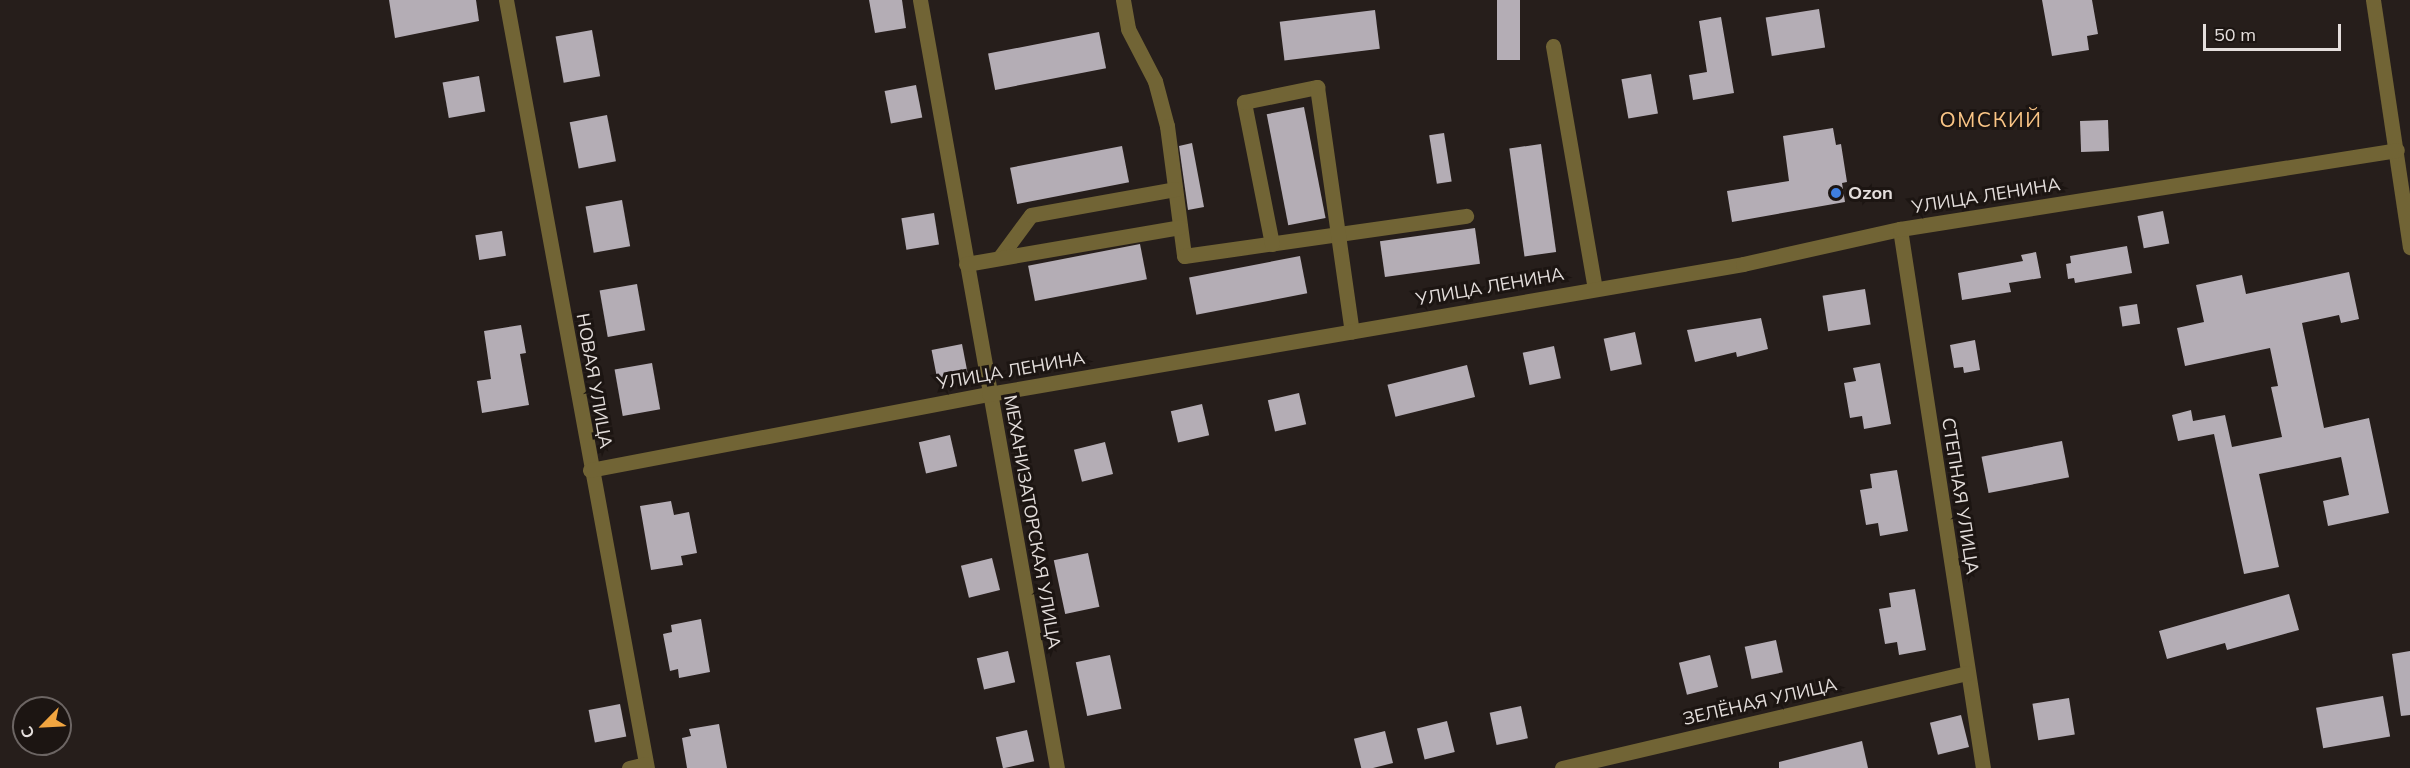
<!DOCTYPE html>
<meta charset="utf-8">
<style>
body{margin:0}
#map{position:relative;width:2410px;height:768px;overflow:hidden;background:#261e1b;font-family:Mulish,sans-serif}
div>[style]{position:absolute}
.building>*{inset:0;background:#b4adb5;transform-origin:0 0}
.minor>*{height:15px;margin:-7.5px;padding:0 7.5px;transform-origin:7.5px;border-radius:7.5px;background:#716435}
.dots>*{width:16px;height:16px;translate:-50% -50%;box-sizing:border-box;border:3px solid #1c1512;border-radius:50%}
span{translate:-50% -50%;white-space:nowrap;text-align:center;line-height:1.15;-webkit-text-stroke:6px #1c1512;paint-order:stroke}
.poi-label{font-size:18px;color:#e4dedc;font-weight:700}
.left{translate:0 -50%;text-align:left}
.street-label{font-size:18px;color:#e4dedc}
.quarter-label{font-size:21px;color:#fac586;letter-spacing:1.5px}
.north{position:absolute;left:12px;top:696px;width:60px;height:60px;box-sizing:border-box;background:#1c1512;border:2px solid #6c6563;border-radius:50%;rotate:246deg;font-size:16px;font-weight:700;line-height:24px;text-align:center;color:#e4dedc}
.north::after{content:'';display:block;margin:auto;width:21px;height:27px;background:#f1a540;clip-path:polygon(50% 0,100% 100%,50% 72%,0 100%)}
.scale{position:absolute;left:2203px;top:24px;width:138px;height:27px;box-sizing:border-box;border:3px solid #e4dedc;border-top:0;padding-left:8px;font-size:18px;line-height:21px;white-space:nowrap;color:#e4dedc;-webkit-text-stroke:4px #1c1512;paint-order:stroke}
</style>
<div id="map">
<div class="building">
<div style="clip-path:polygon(389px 0,476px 0,479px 21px,395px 38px)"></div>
<div style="clip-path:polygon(869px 0,902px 0,906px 28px,875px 33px)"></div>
<div style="left:1497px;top:0;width:23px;height:60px"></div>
<div style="clip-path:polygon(2042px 0,2092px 0,2098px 34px,2087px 36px,2089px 50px,2052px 56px)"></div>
<div style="left:1819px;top:9px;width:39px;height:54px;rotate:81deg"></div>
<div style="left:1375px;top:10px;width:39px;height:96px;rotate:83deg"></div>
<div style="clip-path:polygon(1721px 17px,1734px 93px,1693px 100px,1689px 75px,1707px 72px,1699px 21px)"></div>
<div style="left:592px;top:30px;width:47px;height:37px;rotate:80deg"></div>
<div style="left:1099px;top:32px;width:37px;height:113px;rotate:79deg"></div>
<div style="left:1651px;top:74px;width:40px;height:30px;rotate:80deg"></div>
<div style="left:479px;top:76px;width:36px;height:37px;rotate:80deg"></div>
<div style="left:916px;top:85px;width:33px;height:32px;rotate:79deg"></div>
<div style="left:1304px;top:107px;width:113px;height:38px;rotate:79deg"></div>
<div style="left:607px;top:115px;width:47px;height:38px;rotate:79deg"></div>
<div style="left:2108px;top:120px;width:31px;height:28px;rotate:88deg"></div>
<div style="clip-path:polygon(1833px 128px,1836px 145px,1841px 144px,1847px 182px,1842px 183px,1845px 202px,1732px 222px,1727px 191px,1789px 181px,1783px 136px)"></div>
<div style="left:1444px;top:133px;width:49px;height:15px;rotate:81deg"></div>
<div style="clip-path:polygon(1192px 143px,1204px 207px,1188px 210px,1179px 146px)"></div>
<div style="left:1541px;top:144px;width:109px;height:32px;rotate:82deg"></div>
<div style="left:1122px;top:146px;width:37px;height:114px;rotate:79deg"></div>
<div style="left:622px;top:200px;width:47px;height:37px;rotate:80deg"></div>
<div style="left:2163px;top:211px;width:33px;height:26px;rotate:79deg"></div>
<div style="left:934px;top:213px;width:32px;height:33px;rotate:81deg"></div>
<div style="left:1475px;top:228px;width:36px;height:96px;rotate:82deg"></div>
<div style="left:502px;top:231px;width:25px;height:27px;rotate:81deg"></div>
<div style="left:1140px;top:244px;width:36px;height:114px;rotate:79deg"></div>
<div style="clip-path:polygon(2127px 246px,2132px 273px,2075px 283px,2074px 278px,2068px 279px,2066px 264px,2071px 263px,2070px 256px)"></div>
<div style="clip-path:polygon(2036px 252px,2041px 278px,2009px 283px,2011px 292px,1962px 300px,1958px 273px,2023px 261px,2021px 255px)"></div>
<div style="left:1300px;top:256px;width:38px;height:113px;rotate:79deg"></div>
<div style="clip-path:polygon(2349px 272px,2359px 319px,2341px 323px,2339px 315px,2302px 323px,2324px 428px,2369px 418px,2389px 513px,2328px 526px,2323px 501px,2349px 495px,2341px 457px,2259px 474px,2279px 567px,2244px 574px,2214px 434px,2178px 441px,2172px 415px,2191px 410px,2193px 421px,2225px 415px,2232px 447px,2282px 437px,2271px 387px,2278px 386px,2270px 348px,2185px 366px,2177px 328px,2204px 322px,2196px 285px,2242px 275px,2246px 294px)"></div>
<div style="left:637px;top:284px;width:47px;height:38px;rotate:80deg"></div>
<div style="left:1865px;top:289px;width:36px;height:43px;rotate:81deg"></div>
<div style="left:2137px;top:304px;width:20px;height:18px;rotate:81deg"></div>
<div style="clip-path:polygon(1761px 318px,1768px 349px,1737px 357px,1736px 352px,1695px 362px,1687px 330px)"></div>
<div style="clip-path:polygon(521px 325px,526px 353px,520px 354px,529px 405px,482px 413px,477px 381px,491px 379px,484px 331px)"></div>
<div style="left:1635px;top:332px;width:33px;height:32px;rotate:78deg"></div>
<div style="clip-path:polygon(1975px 340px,1980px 370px,1964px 373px,1963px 367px,1954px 368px,1950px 345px)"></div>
<div style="left:962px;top:344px;width:33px;height:31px;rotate:79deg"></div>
<div style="left:1554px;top:346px;width:33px;height:32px;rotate:78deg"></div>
<div style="left:652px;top:363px;width:47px;height:38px;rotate:80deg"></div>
<div style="clip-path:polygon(1880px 363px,1891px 424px,1864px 429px,1862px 416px,1850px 418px,1844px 383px,1856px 381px,1853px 368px)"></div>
<div style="left:1467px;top:365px;width:33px;height:82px;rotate:76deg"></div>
<div style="left:1299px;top:393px;width:32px;height:32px;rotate:77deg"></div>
<div style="left:1202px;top:404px;width:32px;height:32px;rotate:77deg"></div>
<div style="left:950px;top:435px;width:32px;height:32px;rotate:77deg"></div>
<div style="left:2062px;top:441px;width:37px;height:82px;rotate:79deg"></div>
<div style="left:1105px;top:442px;width:33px;height:32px;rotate:76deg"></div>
<div style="clip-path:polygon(1897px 470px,1908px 531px,1880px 536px,1878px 523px,1866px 525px,1860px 490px,1872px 488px,1870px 474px)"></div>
<div style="clip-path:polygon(671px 501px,674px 515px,689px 512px,697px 553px,681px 556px,683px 565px,651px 570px,640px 506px)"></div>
<div style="left:1088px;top:553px;width:55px;height:35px;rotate:78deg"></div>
<div style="left:992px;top:558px;width:33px;height:32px;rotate:76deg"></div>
<div style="clip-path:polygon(1915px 589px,1926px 650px,1899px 655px,1897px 642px,1885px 644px,1879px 609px,1891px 607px,1889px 593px)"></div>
<div style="clip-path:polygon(2289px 594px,2299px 630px,2227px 650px,2225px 643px,2167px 659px,2159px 631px)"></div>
<div style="clip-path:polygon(701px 619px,710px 672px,679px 678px,678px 669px,670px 671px,663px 634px,672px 632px,671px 625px)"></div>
<div style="left:1776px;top:640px;width:33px;height:32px;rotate:78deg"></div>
<div style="left:1008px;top:651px;width:32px;height:32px;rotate:77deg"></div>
<div style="clip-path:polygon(2410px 651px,2410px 715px,2401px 716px,2392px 654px)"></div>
<div style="left:1110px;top:655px;width:55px;height:35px;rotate:78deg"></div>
<div style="left:1710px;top:655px;width:33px;height:32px;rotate:76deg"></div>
<div style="left:2383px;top:696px;width:41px;height:68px;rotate:80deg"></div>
<div style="left:2069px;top:698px;width:37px;height:37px;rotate:81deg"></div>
<div style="left:620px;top:704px;width:33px;height:32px;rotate:79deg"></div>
<div style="left:1521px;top:706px;width:33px;height:32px;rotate:78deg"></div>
<div style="left:1961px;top:715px;width:33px;height:32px;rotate:76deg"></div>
<div style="left:1447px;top:721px;width:32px;height:31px;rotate:76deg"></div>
<div style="clip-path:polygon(719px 724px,727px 768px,687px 768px,682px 738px,691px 736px,689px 729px)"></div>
<div style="left:1027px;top:730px;width:32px;height:32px;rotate:77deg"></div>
<div style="left:1385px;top:731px;width:33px;height:32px;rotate:76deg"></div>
<div style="clip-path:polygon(1862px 741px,1868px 768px,1779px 768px,1779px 762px)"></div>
</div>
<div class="minor">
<div style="left:506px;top:0;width:781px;rotate:79.6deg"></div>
<div style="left:920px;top:0;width:780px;rotate:79.89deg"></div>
<div style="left:1123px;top:0;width:29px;rotate:80deg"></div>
<div style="left:1128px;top:29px;width:59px;rotate:62.6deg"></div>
<div style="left:1155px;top:81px;width:47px;rotate:75.1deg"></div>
<div style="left:1167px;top:126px;width:131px;rotate:82.5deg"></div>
<div style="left:1184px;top:256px;width:285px;rotate:-8.1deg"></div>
<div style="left:2373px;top:0;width:250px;rotate:81.5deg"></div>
<div style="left:1553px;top:46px;width:246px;rotate:80.2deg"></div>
<div style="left:1900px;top:229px;width:545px;rotate:81.25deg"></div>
<div style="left:1272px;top:244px;width:145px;rotate:-101.2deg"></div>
<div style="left:1244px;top:102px;width:75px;rotate:-11.6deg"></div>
<div style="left:1317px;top:87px;width:247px;rotate:81.9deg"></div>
<div style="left:1000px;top:257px;width:52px;rotate:-53.6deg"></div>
<div style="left:1031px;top:215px;width:146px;rotate:-10.2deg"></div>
<div style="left:966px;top:264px;width:217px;rotate:-9.8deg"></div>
<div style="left:590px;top:470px;width:406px;rotate:-10.8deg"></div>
<div style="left:989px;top:394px;width:765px;rotate:-9.78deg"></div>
<div style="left:1743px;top:264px;width:161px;rotate:-12.6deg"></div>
<div style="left:1900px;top:229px;width:503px;rotate:-9.03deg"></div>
<div style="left:629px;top:768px;width:17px;rotate:-13deg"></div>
<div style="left:1562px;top:768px;width:416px;rotate:-13.2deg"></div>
</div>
<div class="dots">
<div style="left:1836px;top:193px;background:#3f7fe0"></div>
</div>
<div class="poi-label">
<span class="left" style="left:1848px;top:193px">Ozon</span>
</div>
<div class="street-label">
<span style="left:1986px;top:196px;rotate:-9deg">УЛИЦА ЛЕНИНА</span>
<span style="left:1490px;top:287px;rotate:-10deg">УЛИЦА ЛЕНИНА</span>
<span style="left:1011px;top:371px;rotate:-10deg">УЛИЦА ЛЕНИНА</span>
<span style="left:594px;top:381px;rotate:80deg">НОВАЯ УЛИЦА</span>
<span style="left:1960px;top:496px;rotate:81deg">СТЕПНАЯ УЛИЦА</span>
<span style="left:1032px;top:522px;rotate:80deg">МЕХАНИЗАТОРСКАЯ УЛИЦА</span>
<span style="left:1760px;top:702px;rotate:-13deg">ЗЕЛЁНАЯ УЛИЦА</span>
</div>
<div class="quarter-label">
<span style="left:1991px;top:119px">ОМСКИЙ</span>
</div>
<div class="north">С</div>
<div class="scale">50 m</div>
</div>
